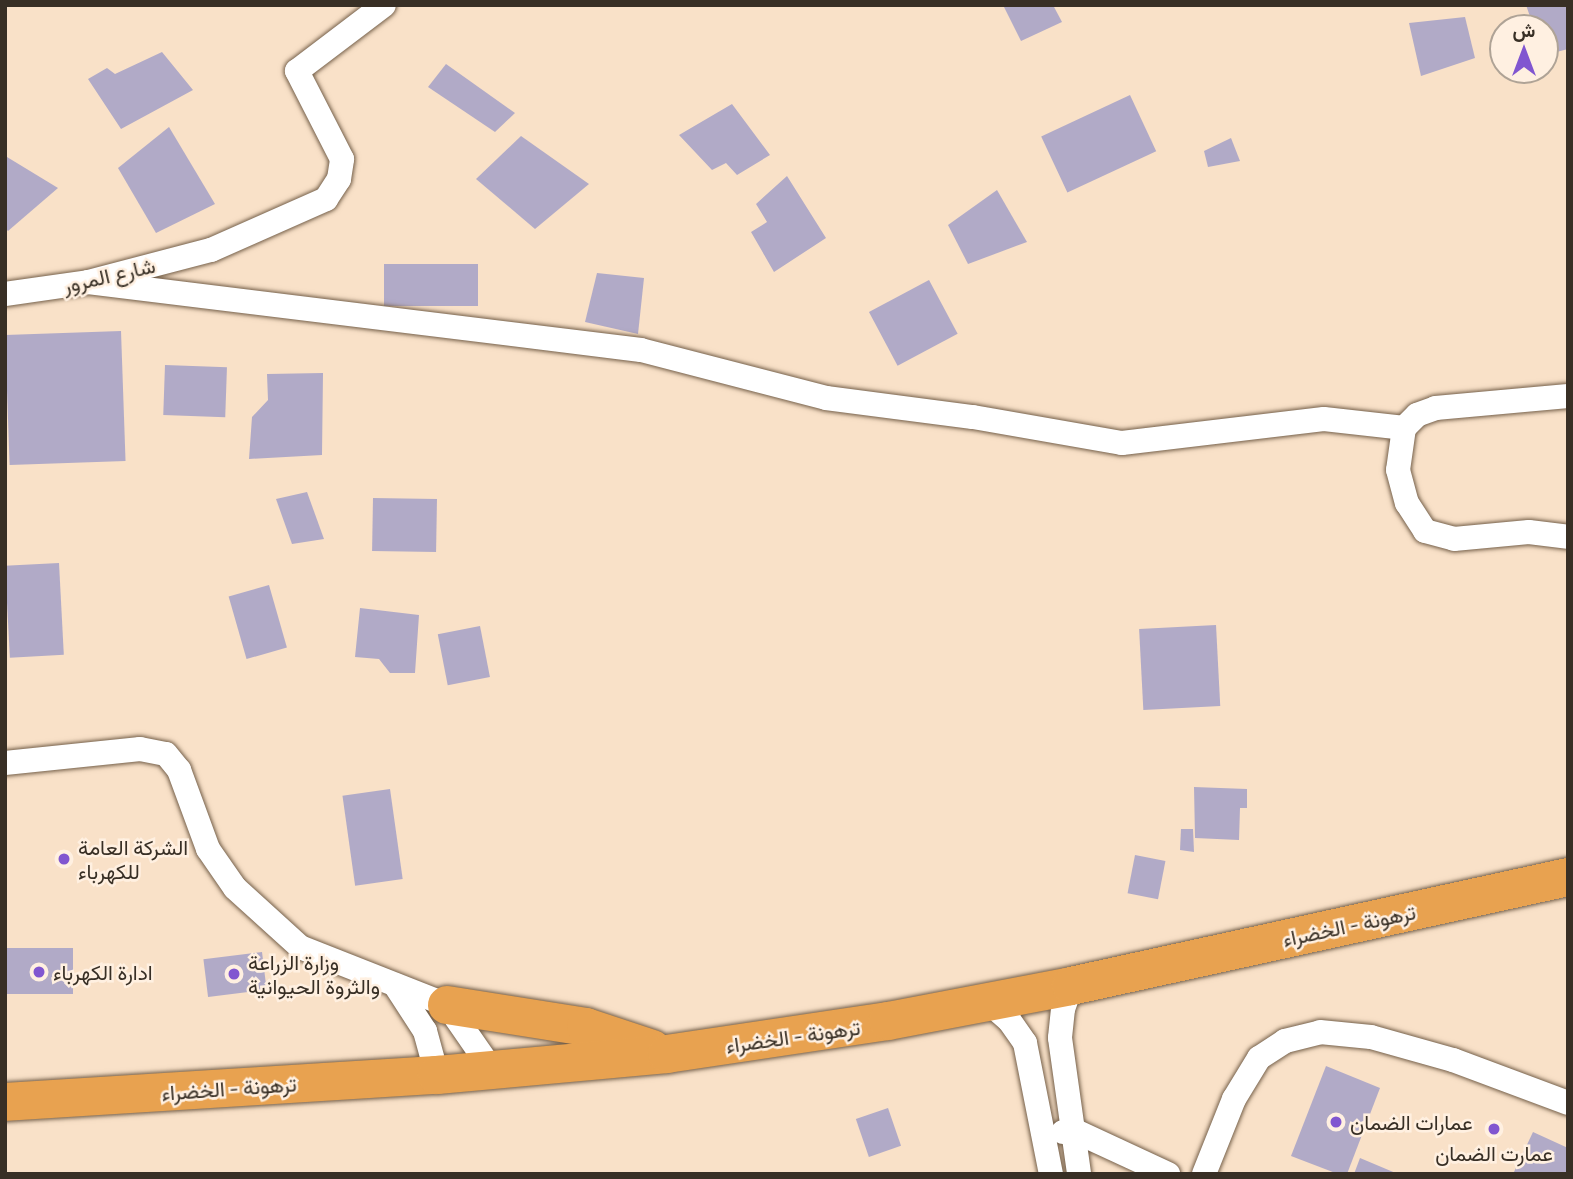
<!DOCTYPE html>
<meta charset="utf-8">
<style>
body{margin:0}
#map{position:relative;width:1573px;height:1179px;overflow:hidden;background:#f9e1c8;font-family:"Titillium Web",Vazirmatn,sans-serif}
div>[style]{position:absolute}
.building>*{inset:0;background:#b1aac7;transform-origin:0 0}
.roads{filter:drop-shadow(0 0 2px #75604a) drop-shadow(0 0 2px #75604a)}
.street>*{height:24px;margin:-12px;padding:0 12px;transform-origin:12px;border-radius:12px;background:#fff}
.highway>*{height:38px;margin:-19px;padding:0 19px;transform-origin:19px;border-radius:19px;background:#e8a250}
.dots>*{width:19px;height:19px;translate:-50% -50%;box-sizing:border-box;border:4px solid #fff0e1;border-radius:50%}
span{translate:-50% -50%;white-space:nowrap;text-align:center;line-height:1.15;-webkit-text-stroke:5px #fff0e1;paint-order:stroke}
.street-label{font-size:21px;color:#382f25}
.poi-label{font-size:21px;color:#382f25}
.left{translate:0 -50%;text-align:left}
.frame{position:absolute;inset:0;border:7px solid #382f25;pointer-events:none}
.north{position:absolute;left:1489px;top:14px;width:70px;height:70px;box-sizing:border-box;background:#fff0e1;border:2px solid #afa396;border-radius:50%;rotate:0deg;font-size:19px;font-weight:700;line-height:28px;text-align:center;color:#382f25}
.north::after{content:'';display:block;margin:auto;width:24px;height:32px;background:#8156d0;clip-path:polygon(50% 0,100% 100%,50% 72%,0 100%)}
</style>
<div id="map">
<div class="building">
<div style="clip-path:polygon(1003px 5px,1053px 5px,1062px 22px,1021px 41px)"></div>
<div style="clip-path:polygon(1526px 5px,1568px 5px,1568px 49px,1545px 55px,1545px 28px,1534px 28px)"></div>
<div style="clip-path:polygon(1465px 17px,1475px 58px,1421px 76px,1409px 23px)"></div>
<div style="clip-path:polygon(162px 52px,193px 90px,121px 129px,88px 79px,107px 68px,115px 74px)"></div>
<div style="clip-path:polygon(446px 64px,515px 113px,495px 132px,428px 87px)"></div>
<div style="left:1130px;top:95px;width:62px;height:98px;rotate:65deg"></div>
<div style="clip-path:polygon(732px 104px,770px 155px,737px 175px,726px 163px,712px 170px,679px 135px)"></div>
<div style="clip-path:polygon(169px 127px,215px 204px,156px 233px,118px 168px)"></div>
<div style="clip-path:polygon(521px 136px,589px 184px,535px 229px,476px 179px)"></div>
<div style="clip-path:polygon(1231px 138px,1240px 161px,1208px 167px,1204px 151px)"></div>
<div style="clip-path:polygon(7px 157px,58px 188px,8px 231px,5px 228px)"></div>
<div style="clip-path:polygon(787px 176px,826px 238px,774px 272px,751px 232px,767px 222px,756px 204px)"></div>
<div style="clip-path:polygon(997px 190px,1027px 242px,968px 264px,948px 225px)"></div>
<div style="left:478px;top:264px;width:42px;height:94px;rotate:90deg"></div>
<div style="clip-path:polygon(597px 273px,644px 278px,638px 334px,585px 322px)"></div>
<div style="left:929px;top:280px;width:61px;height:68px;rotate:62deg"></div>
<div style="left:121px;top:331px;width:130px;height:116px;rotate:88deg"></div>
<div style="left:165px;top:365px;width:62px;height:50px;rotate:2deg"></div>
<div style="clip-path:polygon(323px 373px,322px 455px,249px 459px,252px 417px,268px 400px,267px 374px)"></div>
<div style="clip-path:polygon(307px 492px,324px 539px,292px 544px,276px 499px)"></div>
<div style="left:373px;top:498px;width:64px;height:53px;rotate:1deg"></div>
<div style="left:59px;top:563px;width:92px;height:54px;rotate:87deg"></div>
<div style="left:269px;top:585px;width:65px;height:42px;rotate:74deg"></div>
<div style="clip-path:polygon(360px 608px,419px 615px,415px 673px,390px 673px,379px 659px,355px 657px)"></div>
<div style="left:1216px;top:625px;width:81px;height:77px;rotate:87deg"></div>
<div style="left:480px;top:626px;width:52px;height:43px;rotate:79deg"></div>
<div style="clip-path:polygon(1194px 787px,1247px 789px,1247px 808px,1240px 808px,1239px 840px,1195px 838px)"></div>
<div style="left:390px;top:789px;width:91px;height:48px;rotate:82deg"></div>
<div style="clip-path:polygon(1181px 829px,1193px 829px,1194px 852px,1180px 850px)"></div>
<div style="left:1135px;top:855px;width:31px;height:39px;rotate:11deg"></div>
<div style="left:73px;top:948px;width:46px;height:68px;rotate:90deg"></div>
<div style="left:262px;top:952px;width:38px;height:59px;rotate:83deg"></div>
<div style="clip-path:polygon(1326px 1066px,1380px 1088px,1347px 1174px,1338px 1174px,1291px 1156px)"></div>
<div style="left:888px;top:1108px;width:40px;height:34px;rotate:71deg"></div>
<div style="clip-path:polygon(1533px 1132px,1568px 1148px,1566px 1174px,1513px 1174px)"></div>
<div style="clip-path:polygon(1360px 1158px,1398px 1174px,1354px 1174px)"></div>
</div>
<div class="roads">
<div class="street">
<div style="left:88px;top:282px;width:557px;rotate:7.01deg"></div>
<div style="left:641px;top:350px;width:191px;rotate:14.5deg"></div>
<div style="left:826px;top:398px;width:148px;rotate:7.4deg"></div>
<div style="left:973px;top:417px;width:151px;rotate:9.9deg"></div>
<div style="left:1122px;top:443px;width:203px;rotate:-6.8deg"></div>
<div style="left:1324px;top:419px;width:81px;rotate:6.4deg"></div>
<div style="left:5px;top:294px;width:84px;rotate:-8.2deg"></div>
<div style="left:88px;top:282px;width:127px;rotate:-14.6deg"></div>
<div style="left:211px;top:250px;width:126px;rotate:-23.9deg"></div>
<div style="left:326px;top:199px;width:24px;rotate:-57deg"></div>
<div style="left:339px;top:179px;width:20px;rotate:-81deg"></div>
<div style="left:342px;top:159px;width:99px;rotate:-117.1deg"></div>
<div style="left:297px;top:71px;width:109px;rotate:-37.2deg"></div>
<div style="left:1568px;top:396px;width:133px;rotate:174.8deg"></div>
<div style="left:1436px;top:408px;width:20px;rotate:160deg"></div>
<div style="left:1417px;top:415px;width:18px;rotate:135deg"></div>
<div style="left:1404px;top:428px;width:42px;rotate:98.1deg"></div>
<div style="left:1398px;top:470px;width:34px;rotate:75deg"></div>
<div style="left:1407px;top:503px;width:33px;rotate:57deg"></div>
<div style="left:1425px;top:531px;width:30px;rotate:15deg"></div>
<div style="left:1454px;top:539px;width:75px;rotate:-5.3deg"></div>
<div style="left:1529px;top:532px;width:39px;rotate:7deg"></div>
<div style="left:5px;top:763px;width:136px;rotate:-5.9deg"></div>
<div style="left:140px;top:749px;width:26px;rotate:11deg"></div>
<div style="left:166px;top:754px;width:21px;rotate:51deg"></div>
<div style="left:179px;top:770px;width:84px;rotate:69.8deg"></div>
<div style="left:208px;top:849px;width:47px;rotate:55.3deg"></div>
<div style="left:235px;top:888px;width:88px;rotate:42.2deg"></div>
<div style="left:300px;top:947px;width:158px;rotate:21.5deg"></div>
<div style="left:447px;top:1005px;width:79px;rotate:55.3deg"></div>
<div style="left:395px;top:985px;width:55px;rotate:56.9deg"></div>
<div style="left:425px;top:1031px;width:46px;rotate:74.7deg"></div>
<div style="left:1071px;top:986px;width:24px;rotate:109deg"></div>
<div style="left:1063px;top:1009px;width:29px;rotate:96deg"></div>
<div style="left:1060px;top:1038px;width:137px;rotate:82deg"></div>
<div style="left:988px;top:1002px;width:28px;rotate:41deg"></div>
<div style="left:1009px;top:1020px;width:28px;rotate:55deg"></div>
<div style="left:1025px;top:1043px;width:134px;rotate:78.8deg"></div>
<div style="left:1063px;top:1132px;width:10px;rotate:-11deg"></div>
<div style="left:1073px;top:1130px;width:105px;rotate:24.9deg"></div>
<div style="left:1204px;top:1174px;width:81px;rotate:-68.2deg"></div>
<div style="left:1234px;top:1099px;width:48px;rotate:-58.6deg"></div>
<div style="left:1259px;top:1058px;width:31px;rotate:-33deg"></div>
<div style="left:1285px;top:1041px;width:36px;rotate:-14deg"></div>
<div style="left:1320px;top:1032px;width:51px;rotate:5.6deg"></div>
<div style="left:1371px;top:1037px;width:85px;rotate:15.7deg"></div>
<div style="left:1453px;top:1060px;width:123px;rotate:20.5deg"></div>
</div>
<div class="highway">
<div style="left:447px;top:1005px;width:141px;rotate:9deg"></div>
<div style="left:586px;top:1027px;width:70px;rotate:18.4deg"></div>
<div style="left:5px;top:1102px;width:433px;rotate:-3.6deg"></div>
<div style="left:437px;top:1075px;width:231px;rotate:-5.2deg"></div>
<div style="left:667px;top:1054px;width:223px;rotate:-8.5deg"></div>
<div style="left:888px;top:1021px;width:186px;rotate:-10.8deg"></div>
<div style="left:1071px;top:986px;width:509px;rotate:-12.37deg"></div>
</div>
</div>
<div class="dots">
<div style="left:64px;top:859px;background:#8156d0"></div>
<div style="left:39px;top:972px;background:#8156d0"></div>
<div style="left:234px;top:974px;background:#8156d0"></div>
<div style="left:1336px;top:1122px;background:#8156d0"></div>
<div style="left:1494px;top:1129px;background:#8156d0"></div>
</div>
<div class="street-label">
<span style="left:109px;top:275px;rotate:-13deg">شارع المرور</span>
<span style="left:1349px;top:925px;rotate:-12deg">ترهونة - الخضراء</span>
<span style="left:793px;top:1036px;rotate:-8deg">ترهونة - الخضراء</span>
<span style="left:229px;top:1088px;rotate:-4deg">ترهونة - الخضراء</span>
</div>
<div class="poi-label">
<span class="left" style="left:78px;top:859px">الشركة العامة<br>للكهرباء</span>
<span class="left" style="left:248px;top:974px">وزارة الزراعة<br>والثروة الحيوانية</span>
<span class="left" style="left:53px;top:972px">ادارة الكهرباء</span>
<span class="left" style="left:1350px;top:1122px">عمارات الضمان</span>
<span style="left:1494px;top:1153px">عمارت الضمان</span>
</div>
<div class="frame"></div>
<div class="north">ش</div>
</div>
